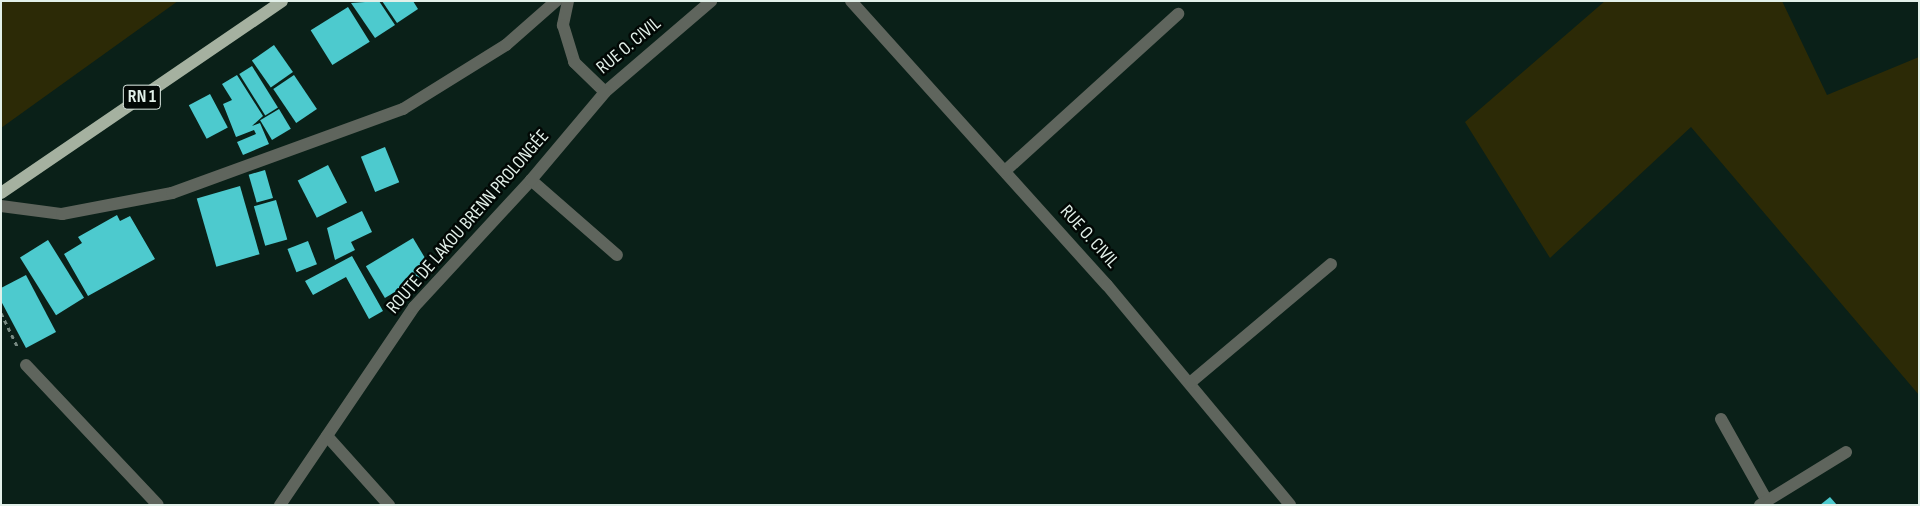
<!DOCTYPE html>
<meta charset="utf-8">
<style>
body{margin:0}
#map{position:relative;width:1920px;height:506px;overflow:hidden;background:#0a2018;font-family:"Sofia Sans Condensed",sans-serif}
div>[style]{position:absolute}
.green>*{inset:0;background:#2c2a06}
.building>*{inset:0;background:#4dcace;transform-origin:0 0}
.path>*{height:3px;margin-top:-1.5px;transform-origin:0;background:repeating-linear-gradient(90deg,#778981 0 4px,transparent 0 8px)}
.minor>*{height:12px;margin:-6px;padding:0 6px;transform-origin:6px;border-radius:6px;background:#5f655d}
.major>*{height:12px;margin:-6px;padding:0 6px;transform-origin:6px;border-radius:6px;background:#a5b1a0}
span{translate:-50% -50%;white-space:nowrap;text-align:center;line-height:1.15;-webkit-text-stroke:5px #020805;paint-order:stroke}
.shield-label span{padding:1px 4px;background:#020805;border:1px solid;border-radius:4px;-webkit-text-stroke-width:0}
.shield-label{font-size:18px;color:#e2f0e9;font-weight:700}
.street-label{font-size:19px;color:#e2f0e9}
.frame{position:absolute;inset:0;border:2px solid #e2f0e9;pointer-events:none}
</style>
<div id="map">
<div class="green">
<div style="clip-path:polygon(1px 1px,178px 1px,1px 128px)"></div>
<div style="clip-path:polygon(1605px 1px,1782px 1px,1827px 95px,1919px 57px,1919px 395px,1691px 127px,1550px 258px,1465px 122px)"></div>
</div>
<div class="building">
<div style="clip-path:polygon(379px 1px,395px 25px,375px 38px,351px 3px)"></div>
<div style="clip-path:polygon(382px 1px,413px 1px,418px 9px,397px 23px)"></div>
<div style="left:348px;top:7px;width:41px;height:44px;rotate:58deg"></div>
<div style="left:274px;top:45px;width:33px;height:27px;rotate:55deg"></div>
<div style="left:252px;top:66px;width:49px;height:15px;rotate:58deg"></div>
<div style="clip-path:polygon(237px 75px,263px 116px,252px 126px,260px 123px,269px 144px,243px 155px,237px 142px,256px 134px,254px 130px,236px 137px,223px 104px,232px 100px,222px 84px)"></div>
<div style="left:294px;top:75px;width:41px;height:25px;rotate:56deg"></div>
<div style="left:210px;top:94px;width:38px;height:24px;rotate:62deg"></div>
<div style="left:279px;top:109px;width:23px;height:22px;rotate:59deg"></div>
<div style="left:385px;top:147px;width:38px;height:26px;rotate:68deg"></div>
<div style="left:328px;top:165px;width:42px;height:34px;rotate:63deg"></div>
<div style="left:265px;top:170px;width:29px;height:17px;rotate:74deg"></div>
<div style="left:240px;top:186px;width:71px;height:45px;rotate:74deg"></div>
<div style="left:276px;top:200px;width:41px;height:23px;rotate:74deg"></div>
<div style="clip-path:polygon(362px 211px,372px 232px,351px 242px,355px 250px,335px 260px,327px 228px)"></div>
<div style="clip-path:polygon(117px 215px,120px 221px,130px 216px,155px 259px,88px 296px,64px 254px,82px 243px,78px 237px)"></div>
<div style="left:413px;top:238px;width:37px;height:55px;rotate:59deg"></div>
<div style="left:48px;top:240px;width:68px;height:33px;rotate:58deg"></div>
<div style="left:308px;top:241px;width:25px;height:22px;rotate:69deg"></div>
<div style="clip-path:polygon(352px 256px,383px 311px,369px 319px,346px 277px,313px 295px,305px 281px)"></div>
<div style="clip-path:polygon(26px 275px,56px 332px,26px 348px,1px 301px,1px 288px)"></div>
<div style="clip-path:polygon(1830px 497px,1837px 505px,1820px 505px)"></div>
</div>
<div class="path">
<div style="left:1px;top:313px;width:39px;rotate:64deg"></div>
</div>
<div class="minor">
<div style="left:568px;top:1px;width:25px;rotate:102deg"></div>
<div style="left:563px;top:25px;width:39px;rotate:73deg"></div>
<div style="left:574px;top:62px;width:43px;rotate:44.1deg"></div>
<div style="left:605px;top:92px;width:140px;rotate:-40.6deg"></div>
<div style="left:851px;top:1px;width:382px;rotate:48deg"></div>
<div style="left:1107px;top:285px;width:286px;rotate:50.2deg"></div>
<div style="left:1005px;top:171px;width:234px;rotate:-42.2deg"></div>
<div style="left:531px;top:180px;width:114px;rotate:41.1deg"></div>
<div style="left:1px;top:206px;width:62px;rotate:7.5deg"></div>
<div style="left:62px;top:214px;width:112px;rotate:-10.8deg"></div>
<div style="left:172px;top:193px;width:246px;rotate:-20deg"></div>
<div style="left:403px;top:109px;width:121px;rotate:-31.9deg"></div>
<div style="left:506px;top:45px;width:67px;rotate:-41.3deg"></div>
<div style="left:26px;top:365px;width:192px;rotate:46.7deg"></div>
<div style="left:1191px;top:382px;width:183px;rotate:-40.1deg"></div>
<div style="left:1721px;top:419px;width:94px;rotate:60.7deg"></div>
<div style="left:327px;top:436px;width:93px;rotate:48.1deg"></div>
<div style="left:280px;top:505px;width:239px;rotate:-55.9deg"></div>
<div style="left:414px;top:307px;width:173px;rotate:-47.3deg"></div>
<div style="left:531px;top:180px;width:115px;rotate:-49.9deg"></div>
<div style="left:1760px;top:505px;width:101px;rotate:-31.6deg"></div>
</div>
<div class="major">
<div style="left:1px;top:193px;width:340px;rotate:-34.3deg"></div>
</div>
<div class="shield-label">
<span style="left:142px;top:97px">RN 1</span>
</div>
<div class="street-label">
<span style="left:629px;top:46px;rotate:-40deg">RUE O. CIVIL</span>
<span style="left:468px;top:222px;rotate:-49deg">ROUTE DE LAKOU BRENN PROLONGÉE</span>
<span style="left:1089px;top:237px;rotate:48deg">RUE O. CIVIL</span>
</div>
<div class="frame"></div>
</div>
